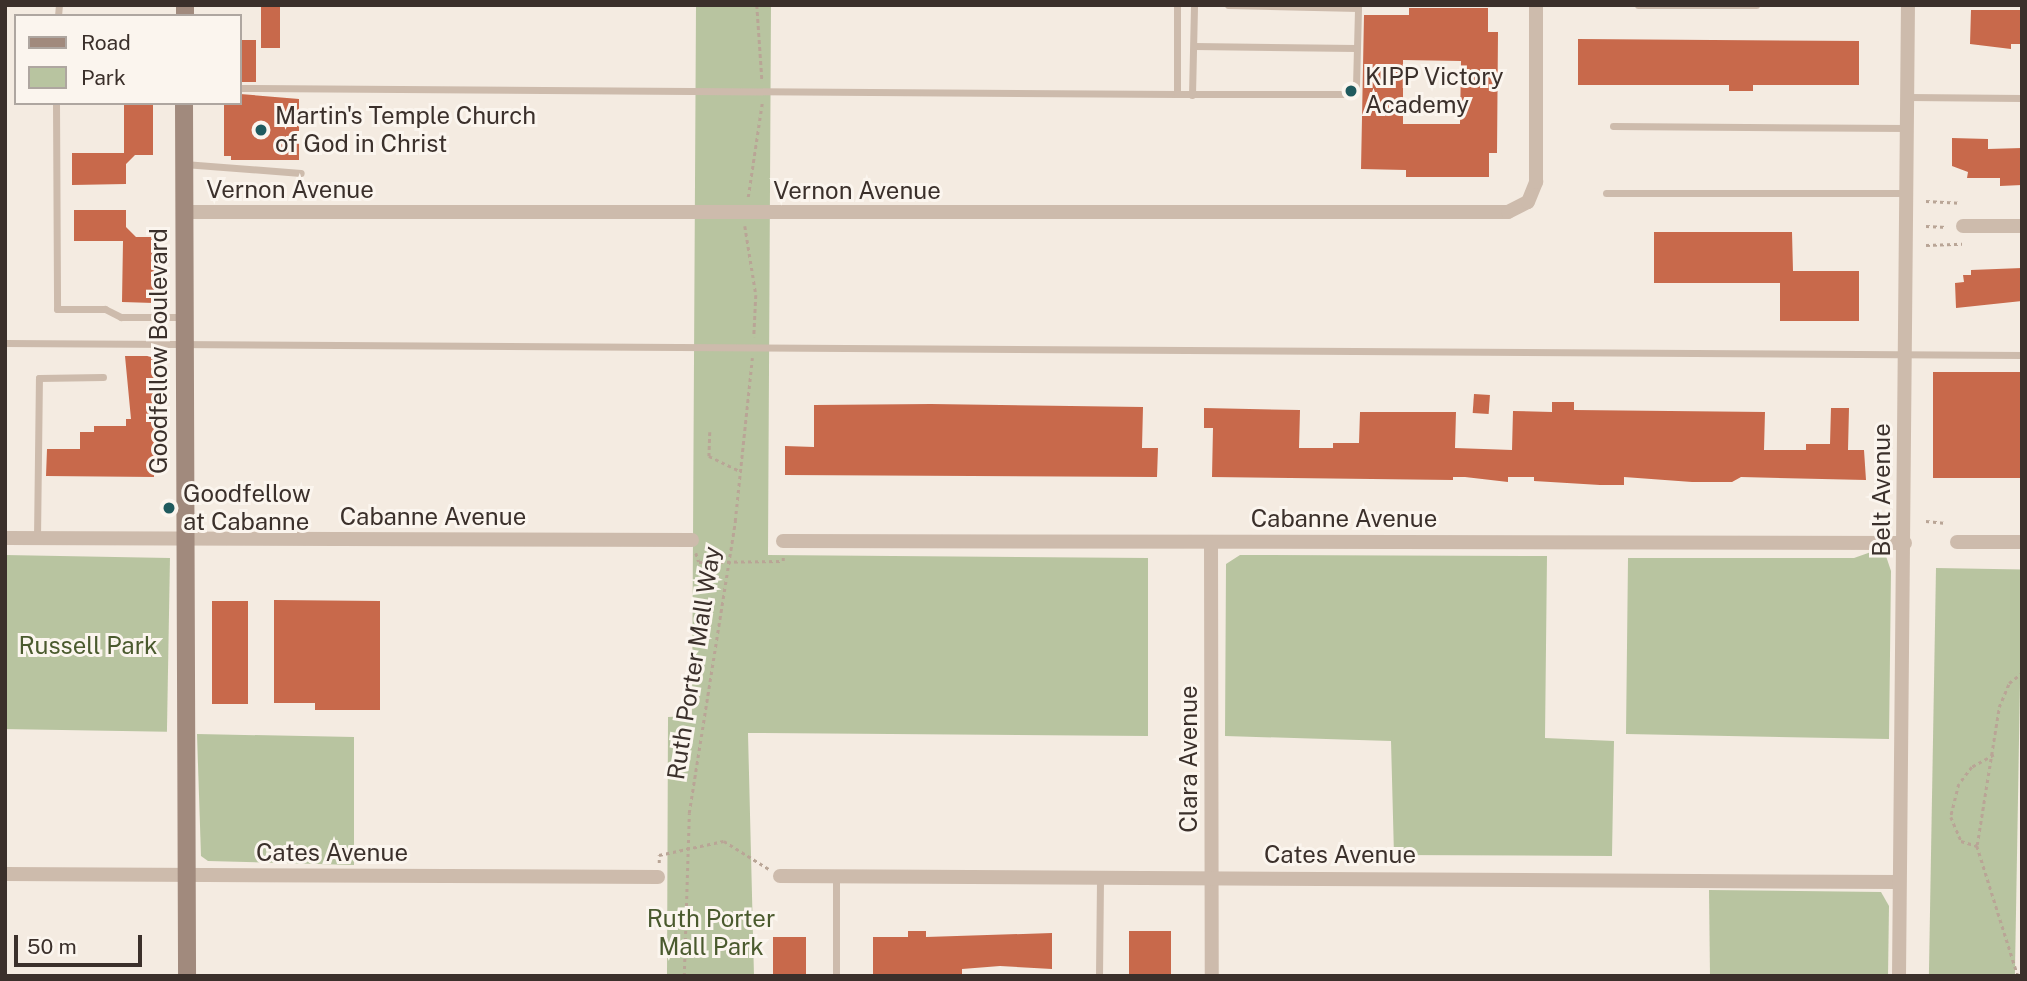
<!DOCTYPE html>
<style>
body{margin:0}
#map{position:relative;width:2027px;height:981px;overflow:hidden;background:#f4ebe1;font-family:"Public Sans",sans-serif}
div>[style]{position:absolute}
.green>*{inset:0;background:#b8c4a0;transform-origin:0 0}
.building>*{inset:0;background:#c8694b;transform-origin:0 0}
.path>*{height:2.5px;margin-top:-1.25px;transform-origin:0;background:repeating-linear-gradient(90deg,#b9a596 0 3.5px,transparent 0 7px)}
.service>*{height:7px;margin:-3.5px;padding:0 3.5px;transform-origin:3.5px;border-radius:3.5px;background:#cdbbac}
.minor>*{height:14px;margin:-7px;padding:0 7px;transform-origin:7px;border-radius:7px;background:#cdbbac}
.secondary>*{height:18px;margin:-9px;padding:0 9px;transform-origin:9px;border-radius:9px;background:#a18a7d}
.dots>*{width:19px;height:19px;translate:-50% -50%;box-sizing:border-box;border:4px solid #fbf5ee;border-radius:50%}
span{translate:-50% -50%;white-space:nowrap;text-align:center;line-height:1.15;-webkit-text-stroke:6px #fbf5ee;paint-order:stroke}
.poi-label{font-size:24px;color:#3b302b}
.left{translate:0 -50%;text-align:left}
.street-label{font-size:24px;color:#3b302b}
.park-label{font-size:24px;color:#4a5a2e}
.frame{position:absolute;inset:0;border:7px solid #3b302b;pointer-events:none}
.legend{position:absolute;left:14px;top:14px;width:228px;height:91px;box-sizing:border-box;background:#fbf5ee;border:2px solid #aea6a0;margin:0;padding:9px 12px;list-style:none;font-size:21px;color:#3b302b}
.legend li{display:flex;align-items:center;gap:14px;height:35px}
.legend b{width:35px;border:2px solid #aea6a0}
.scale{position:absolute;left:14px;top:935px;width:128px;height:32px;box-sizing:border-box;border:4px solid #3b302b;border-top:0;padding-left:9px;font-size:21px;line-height:24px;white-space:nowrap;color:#3b302b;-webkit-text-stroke:5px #fbf5ee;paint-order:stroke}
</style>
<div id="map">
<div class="green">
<div style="clip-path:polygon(696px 5px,771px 5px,768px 555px,1148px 558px,1148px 736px,748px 733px,754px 976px,667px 976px,668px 717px,692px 716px)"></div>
<div style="clip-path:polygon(1871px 552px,1886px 556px,1891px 571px,1889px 739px,1626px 734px,1628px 558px,1854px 558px)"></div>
<div style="left:5px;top:555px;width:165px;height:174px;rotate:1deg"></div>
<div style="clip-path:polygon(1240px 555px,1547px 556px,1545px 738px,1614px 741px,1612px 856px,1394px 855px,1391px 741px,1225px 736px,1226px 564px)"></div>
<div style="left:1936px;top:568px;width:86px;height:408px;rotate:1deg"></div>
<div style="clip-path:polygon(197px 734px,354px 737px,354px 865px,208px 861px,201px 856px)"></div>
<div style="clip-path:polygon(1709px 890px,1881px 892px,1889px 906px,1888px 976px,1710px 976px)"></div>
</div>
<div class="building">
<div style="left:261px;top:5px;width:19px;height:43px"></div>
<div style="clip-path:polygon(evenodd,1409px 8px,1488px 8px,1488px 32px,1498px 32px,1497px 153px,1489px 153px,1489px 177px,1406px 177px,1406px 170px,1361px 169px,1364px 15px,1409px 15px,1409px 8px,1403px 60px,1461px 61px,1460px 124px,1403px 124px,1403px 60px)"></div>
<div style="clip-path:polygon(1971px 10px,2022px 10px,2022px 44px,2011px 44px,2011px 49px,1970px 44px)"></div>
<div style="clip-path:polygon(1578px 39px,1859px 41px,1859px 85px,1753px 85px,1753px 91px,1729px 91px,1729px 85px,1578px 85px)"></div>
<div style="left:240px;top:40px;width:16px;height:42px"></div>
<div style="clip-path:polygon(240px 94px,299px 99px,299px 160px,231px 160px,231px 156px,224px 156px,224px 103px,240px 103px)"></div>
<div style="clip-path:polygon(124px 103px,153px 103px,153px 155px,135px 155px,126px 164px,126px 184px,72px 185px,72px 153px,124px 153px)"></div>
<div style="clip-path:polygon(1952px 138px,1988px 139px,1988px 149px,2022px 148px,2022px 185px,2000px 186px,2000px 178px,1967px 178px,1968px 172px,1952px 166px)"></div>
<div style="clip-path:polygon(74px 210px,126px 210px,126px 227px,136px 237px,155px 237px,154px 303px,122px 302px,123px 241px,74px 241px)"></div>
<div style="clip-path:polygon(1654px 232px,1792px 232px,1793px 271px,1859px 271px,1859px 321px,1780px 321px,1780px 283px,1654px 283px)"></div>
<div style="clip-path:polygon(2022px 268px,2022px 301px,1956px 308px,1955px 283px,1964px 282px,1963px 275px,1971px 275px,1971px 270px)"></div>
<div style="clip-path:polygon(125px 356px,155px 356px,154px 477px,46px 476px,47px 449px,80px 449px,80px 432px,94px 432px,94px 426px,126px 426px,126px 419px,131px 419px)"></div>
<div style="left:2022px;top:372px;width:106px;height:89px;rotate:90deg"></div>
<div style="left:1474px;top:394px;width:16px;height:19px;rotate:4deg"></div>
<div style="clip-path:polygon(1552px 402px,1574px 402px,1574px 410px,1765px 412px,1764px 450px,1806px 450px,1806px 444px,1830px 444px,1831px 408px,1849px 408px,1848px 450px,1864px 450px,1866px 480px,1741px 477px,1732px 482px,1692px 482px,1624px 477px,1624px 485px,1600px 485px,1534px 481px,1534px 477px,1508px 477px,1508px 482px,1465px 477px,1453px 477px,1453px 480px,1212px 477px,1213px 428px,1204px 428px,1204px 408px,1300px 410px,1299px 448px,1333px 448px,1333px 443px,1359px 443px,1360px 412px,1456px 412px,1455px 448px,1512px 450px,1513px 411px,1552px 412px)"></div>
<div style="clip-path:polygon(931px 404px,1143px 407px,1142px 448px,1158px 448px,1157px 477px,785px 475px,785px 446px,814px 447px,814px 405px)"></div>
<div style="clip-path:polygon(274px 600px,380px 601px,380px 710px,315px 710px,315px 703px,274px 703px)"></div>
<div style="left:212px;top:601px;width:36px;height:103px"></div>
<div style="clip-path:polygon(908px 931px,926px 931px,926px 937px,1052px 933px,1052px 969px,1000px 966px,962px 969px,962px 974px,873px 974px,873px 937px,908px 937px)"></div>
<div style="left:1129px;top:931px;width:42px;height:45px"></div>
<div style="left:773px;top:937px;width:33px;height:39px"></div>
</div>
<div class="path">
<div style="left:757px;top:5px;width:74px;rotate:86.1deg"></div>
<div style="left:748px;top:197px;width:95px;rotate:-81.5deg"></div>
<div style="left:1926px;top:201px;width:33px;rotate:3deg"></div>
<div style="left:745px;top:226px;width:70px;rotate:80.9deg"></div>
<div style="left:756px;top:295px;width:42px;rotate:92.7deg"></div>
<div style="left:1926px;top:226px;width:21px;rotate:3deg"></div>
<div style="left:1926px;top:245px;width:36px;rotate:-2deg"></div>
<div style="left:710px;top:432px;width:24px;rotate:92deg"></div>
<div style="left:709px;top:456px;width:34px;rotate:26deg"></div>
<div style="left:1926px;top:521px;width:20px;rotate:6deg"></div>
<div style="left:696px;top:553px;width:9px;rotate:72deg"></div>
<div style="left:699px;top:562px;width:84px;rotate:-0.7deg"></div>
<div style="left:783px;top:561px;width:5px;rotate:-90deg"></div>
<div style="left:1994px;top:755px;width:25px;rotate:151deg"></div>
<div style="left:1972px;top:767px;width:21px;rotate:127deg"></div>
<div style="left:1959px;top:784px;width:34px;rotate:104deg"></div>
<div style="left:1951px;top:817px;width:26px;rotate:67deg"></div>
<div style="left:1961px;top:841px;width:17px;rotate:17deg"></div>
<div style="left:1977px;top:846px;width:136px;rotate:72.5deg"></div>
<div style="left:1977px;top:845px;width:140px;rotate:-80.9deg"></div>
<div style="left:1999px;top:707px;width:26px;rotate:-67deg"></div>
<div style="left:2009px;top:683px;width:16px;rotate:-38deg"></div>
<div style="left:659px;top:863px;width:8px;rotate:-90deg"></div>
<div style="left:659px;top:855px;width:66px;rotate:-12.2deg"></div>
<div style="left:724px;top:841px;width:53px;rotate:31.9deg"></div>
<div style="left:684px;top:976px;width:163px;rotate:-88.2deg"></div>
<div style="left:689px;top:813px;width:296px;rotate:-81deg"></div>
<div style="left:735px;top:521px;width:164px;rotate:-84deg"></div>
</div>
<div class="service">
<div style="left:1638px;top:5px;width:118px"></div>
<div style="left:58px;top:16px;width:11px;rotate:-85deg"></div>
<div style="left:1194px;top:46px;width:162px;rotate:0.7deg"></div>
<div style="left:240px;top:88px;width:937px;rotate:0.37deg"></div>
<div style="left:1177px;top:94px;width:89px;rotate:-90deg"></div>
<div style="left:1177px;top:94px;width:171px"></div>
<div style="left:1348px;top:94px;width:11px;rotate:-45deg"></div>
<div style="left:1356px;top:86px;width:78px;rotate:-88.5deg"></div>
<div style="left:1358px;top:8px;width:130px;rotate:-178.7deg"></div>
<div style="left:1192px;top:95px;width:90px;rotate:-88.7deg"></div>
<div style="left:1909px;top:97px;width:113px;rotate:0.5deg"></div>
<div style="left:56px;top:103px;width:206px;rotate:89.7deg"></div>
<div style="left:57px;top:309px;width:48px"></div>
<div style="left:105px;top:309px;width:18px;rotate:27deg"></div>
<div style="left:121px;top:317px;width:63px"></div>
<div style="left:1613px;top:126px;width:294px;rotate:0.4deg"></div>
<div style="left:184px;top:164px;width:117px;rotate:4.4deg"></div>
<div style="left:1606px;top:193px;width:300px"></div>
<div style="left:5px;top:343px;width:2017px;rotate:0.34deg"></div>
<div style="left:37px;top:538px;width:160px;rotate:-89.3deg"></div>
<div style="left:39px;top:378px;width:64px;rotate:-0.9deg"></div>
<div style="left:836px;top:976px;width:99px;rotate:-90deg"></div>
<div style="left:1099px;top:976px;width:98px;rotate:-89.4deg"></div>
</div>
<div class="minor">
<div style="left:183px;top:212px;width:1325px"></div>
<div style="left:1508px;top:212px;width:22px;rotate:-27deg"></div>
<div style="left:1528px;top:202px;width:22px;rotate:-68deg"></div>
<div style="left:1536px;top:182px;width:177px;rotate:-90deg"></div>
<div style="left:1963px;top:226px;width:59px"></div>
<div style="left:5px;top:538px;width:687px;rotate:0.17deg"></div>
<div style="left:783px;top:541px;width:1122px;rotate:0.1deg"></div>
<div style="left:1211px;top:542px;width:434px;rotate:89.9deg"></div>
<div style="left:1957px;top:542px;width:65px"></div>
<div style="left:5px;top:874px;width:653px;rotate:0.26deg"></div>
<div style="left:780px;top:876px;width:1119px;rotate:0.31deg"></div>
<div style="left:1899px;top:976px;width:971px;rotate:-89.47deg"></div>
</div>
<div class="secondary">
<div style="left:185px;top:16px;width:11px;rotate:-90deg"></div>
<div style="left:184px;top:103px;width:873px;rotate:89.8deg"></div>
</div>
<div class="dots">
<div style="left:1351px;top:91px;background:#1f5a5e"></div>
<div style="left:261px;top:130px;background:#1f5a5e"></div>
<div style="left:169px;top:508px;background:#1f5a5e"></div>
</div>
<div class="poi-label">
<span class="left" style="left:1365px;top:91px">KIPP Victory<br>Academy</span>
<span class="left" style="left:275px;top:130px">Martin's Temple Church<br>of God in Christ</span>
<span class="left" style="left:183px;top:508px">Goodfellow<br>at Cabanne</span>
</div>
<div class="street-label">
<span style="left:290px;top:190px">Vernon Avenue</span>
<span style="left:857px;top:191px">Vernon Avenue</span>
<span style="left:159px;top:351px;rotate:-90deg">Goodfellow Boulevard</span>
<span style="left:1882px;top:490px;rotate:-90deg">Belt Avenue</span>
<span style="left:433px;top:517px">Cabanne Avenue</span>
<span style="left:1344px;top:519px">Cabanne Avenue</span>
<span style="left:694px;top:663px;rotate:-81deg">Ruth Porter Mall Way</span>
<span style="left:1189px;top:759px;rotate:-90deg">Clara Avenue</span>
<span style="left:332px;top:853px">Cates Avenue</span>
<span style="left:1340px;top:855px">Cates Avenue</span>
</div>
<div class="park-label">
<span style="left:88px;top:646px">Russell Park</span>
<span style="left:711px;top:933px">Ruth Porter<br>Mall Park</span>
</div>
<div class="frame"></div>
<ul class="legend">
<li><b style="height:9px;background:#a18a7d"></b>Road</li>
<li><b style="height:19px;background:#b8c4a0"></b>Park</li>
</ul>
<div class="scale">50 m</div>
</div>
